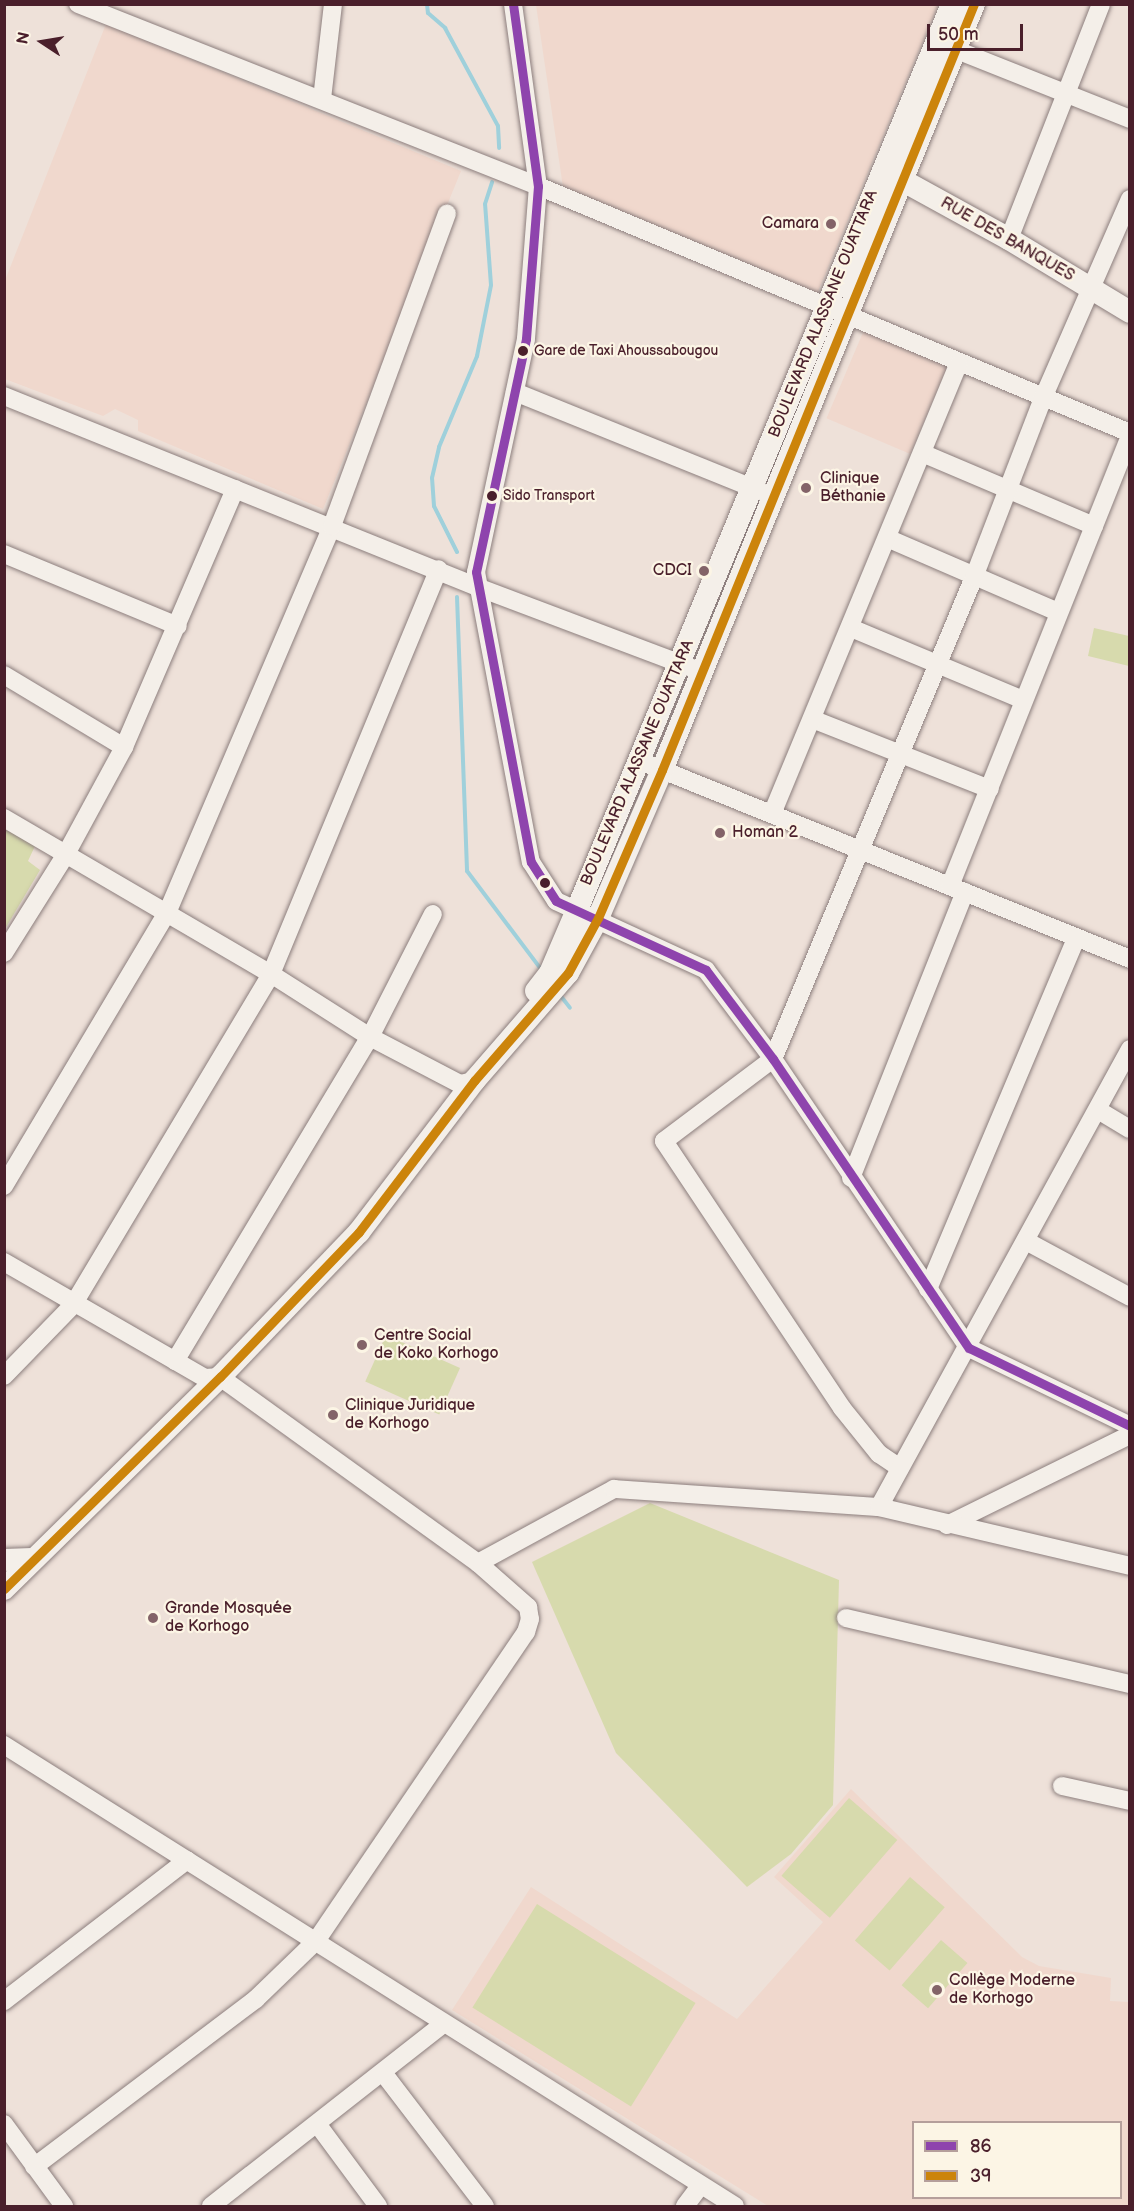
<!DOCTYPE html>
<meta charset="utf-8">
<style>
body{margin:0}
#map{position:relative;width:1134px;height:2211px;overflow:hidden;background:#eee1d9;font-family:"Balsamiq Sans",sans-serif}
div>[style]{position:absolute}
.built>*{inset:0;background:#f0d8cd;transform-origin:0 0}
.green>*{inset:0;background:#d7daad;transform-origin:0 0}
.stream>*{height:4px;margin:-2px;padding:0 2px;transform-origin:2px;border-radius:2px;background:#9fd0db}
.roads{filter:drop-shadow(0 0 2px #8c7e7d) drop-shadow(0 0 2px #8c7e7d)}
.minor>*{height:18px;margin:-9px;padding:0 9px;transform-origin:9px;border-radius:9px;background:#f4efe9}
.major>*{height:22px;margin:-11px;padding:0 11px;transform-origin:11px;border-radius:11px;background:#f4efe9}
.bus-1>*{height:9px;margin:-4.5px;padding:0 4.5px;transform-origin:4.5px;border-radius:4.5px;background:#8e44ad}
.bus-2>*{height:9px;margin:-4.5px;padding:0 4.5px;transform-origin:4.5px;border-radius:4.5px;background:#cc840b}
.dots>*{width:16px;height:16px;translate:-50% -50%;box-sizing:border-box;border:3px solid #fcf5e5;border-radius:50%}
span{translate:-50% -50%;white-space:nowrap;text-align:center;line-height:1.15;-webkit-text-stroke:4.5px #fcf5e5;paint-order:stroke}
.bus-label{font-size:14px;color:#4a1f2b}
.left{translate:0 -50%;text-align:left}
.poi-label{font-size:16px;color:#4a1f2b}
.right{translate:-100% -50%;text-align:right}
.street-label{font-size:16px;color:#4a1f2b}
.frame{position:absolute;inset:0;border:6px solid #4a1f2b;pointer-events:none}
.legend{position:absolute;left:912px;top:2121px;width:210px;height:78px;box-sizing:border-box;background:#fcf5e5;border:2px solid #b59f9b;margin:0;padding:8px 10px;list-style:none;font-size:18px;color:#4a1f2b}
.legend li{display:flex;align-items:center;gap:12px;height:30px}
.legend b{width:30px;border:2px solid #b59f9b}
.north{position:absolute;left:12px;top:12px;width:60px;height:60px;-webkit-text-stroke:4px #fcf5e5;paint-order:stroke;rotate:282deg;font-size:16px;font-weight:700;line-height:24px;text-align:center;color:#4a1f2b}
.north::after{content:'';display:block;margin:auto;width:21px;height:27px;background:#4a1f2b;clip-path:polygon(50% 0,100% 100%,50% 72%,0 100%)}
.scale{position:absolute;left:927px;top:24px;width:96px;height:27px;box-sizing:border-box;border:3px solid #4a1f2b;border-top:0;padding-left:8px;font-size:18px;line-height:21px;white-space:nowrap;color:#4a1f2b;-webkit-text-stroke:4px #fcf5e5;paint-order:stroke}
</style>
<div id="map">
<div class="built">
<div style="clip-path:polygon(536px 5px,938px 5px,817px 294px,563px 187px)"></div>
<div style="clip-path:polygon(106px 24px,461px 171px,323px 509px,138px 431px,138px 420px,115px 409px,103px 416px,5px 379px,4px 283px)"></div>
<div style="left:864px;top:330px;width:91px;height:96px;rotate:23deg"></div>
<div style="clip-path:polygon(evenodd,851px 1789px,1022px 1957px,1039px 1966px,1111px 1978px,1110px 2001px,1129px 2002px,1129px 2206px,768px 2206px,452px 2010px,531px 1887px,737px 2019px,823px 1922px,774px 1877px,851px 1789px,914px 2122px,1120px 2122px,1120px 2198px,914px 2198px,914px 2122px)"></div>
</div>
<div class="green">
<div style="clip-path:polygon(1094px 628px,1129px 636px,1129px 666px,1088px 656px)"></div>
<div style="clip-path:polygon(5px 828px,35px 846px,28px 861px,40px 870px,5px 929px)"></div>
<div style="left:386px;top:1335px;width:81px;height:51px;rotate:24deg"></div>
<div style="clip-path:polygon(650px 1503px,839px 1580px,833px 1805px,791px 1854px,747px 1887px,616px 1753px,532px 1562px)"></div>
<div style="left:849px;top:1798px;width:64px;height:103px;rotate:41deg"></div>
<div style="left:910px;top:1877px;width:46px;height:84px;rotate:41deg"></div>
<div style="left:537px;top:1904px;width:187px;height:122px;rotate:32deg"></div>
<div style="left:941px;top:1940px;width:35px;height:60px;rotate:41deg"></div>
</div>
<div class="stream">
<div style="left:427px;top:4px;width:9px;rotate:84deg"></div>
<div style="left:428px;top:13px;width:23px;rotate:41deg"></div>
<div style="left:445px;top:28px;width:111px;rotate:61.6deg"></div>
<div style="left:498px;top:126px;width:22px;rotate:87deg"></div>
<div style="left:457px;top:552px;width:51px;rotate:-116.6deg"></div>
<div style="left:434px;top:506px;width:28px;rotate:-94deg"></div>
<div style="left:432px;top:478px;width:32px;rotate:-77deg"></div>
<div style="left:439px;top:447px;width:99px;rotate:-67.3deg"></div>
<div style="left:477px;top:356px;width:72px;rotate:-78.8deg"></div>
<div style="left:491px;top:285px;width:81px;rotate:-94.2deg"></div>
<div style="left:485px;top:204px;width:23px;rotate:-72deg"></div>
<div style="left:457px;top:597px;width:274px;rotate:87.9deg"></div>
<div style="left:467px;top:871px;width:126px;rotate:53deg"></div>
<div style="left:560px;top:995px;width:16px;rotate:52deg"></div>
</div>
<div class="roads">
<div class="minor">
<div style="left:78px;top:4px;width:495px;rotate:21.6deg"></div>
<div style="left:538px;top:186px;width:641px;rotate:22.65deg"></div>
<div style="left:513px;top:4px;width:184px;rotate:82.2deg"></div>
<div style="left:538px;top:186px;width:153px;rotate:94.5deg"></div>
<div style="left:526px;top:339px;width:238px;rotate:102.1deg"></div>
<div style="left:476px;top:572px;width:295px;rotate:79.3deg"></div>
<div style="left:531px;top:862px;width:46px;rotate:57.3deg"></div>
<div style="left:556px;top:901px;width:165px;rotate:24.7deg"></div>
<div style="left:706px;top:970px;width:111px;rotate:53deg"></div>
<div style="left:773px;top:1059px;width:349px;rotate:55.9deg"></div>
<div style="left:969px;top:1348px;width:179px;rotate:25.8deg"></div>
<div style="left:944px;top:45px;width:200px;rotate:21.7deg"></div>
<div style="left:322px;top:99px;width:96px;rotate:-83.4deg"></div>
<div style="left:1009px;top:239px;width:252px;rotate:-68.6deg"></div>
<div style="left:515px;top:392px;width:266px;rotate:22deg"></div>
<div style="left:4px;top:396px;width:513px;rotate:21.97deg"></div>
<div style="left:480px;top:588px;width:237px;rotate:20.7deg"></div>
<div style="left:922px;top:453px;width:187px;rotate:23deg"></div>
<div style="left:887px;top:538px;width:186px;rotate:23.4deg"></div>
<div style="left:4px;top:554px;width:188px;rotate:22.5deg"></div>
<div style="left:851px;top:628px;width:186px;rotate:22.7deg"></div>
<div style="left:4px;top:675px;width:140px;rotate:31deg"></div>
<div style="left:812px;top:719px;width:191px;rotate:21.5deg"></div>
<div style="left:640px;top:761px;width:528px;rotate:22deg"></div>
<div style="left:772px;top:814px;width:487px;rotate:-67.5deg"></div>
<div style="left:4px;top:818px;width:309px;rotate:30.3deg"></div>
<div style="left:271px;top:974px;width:117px;rotate:32.5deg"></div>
<div style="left:370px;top:1037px;width:102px;rotate:27.6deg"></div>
<div style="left:460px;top:1084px;width:14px;rotate:-12deg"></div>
<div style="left:950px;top:886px;width:485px;rotate:-68.2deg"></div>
<div style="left:4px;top:953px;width:117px;rotate:-57.9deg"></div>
<div style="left:66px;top:854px;width:122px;rotate:-61.5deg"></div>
<div style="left:124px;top:747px;width:281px;rotate:-66.7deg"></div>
<div style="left:1098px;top:1110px;width:37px;rotate:31deg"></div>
<div style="left:851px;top:1178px;width:308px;rotate:-68.3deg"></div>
<div style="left:4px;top:1186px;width:318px;rotate:-59.2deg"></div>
<div style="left:167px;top:913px;width:421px;rotate:-66.9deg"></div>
<div style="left:332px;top:526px;width:333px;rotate:-69.8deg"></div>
<div style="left:1026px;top:1241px;width:118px;rotate:28.3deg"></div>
<div style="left:4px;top:1262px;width:232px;rotate:30deg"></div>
<div style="left:205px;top:1378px;width:15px;rotate:-4deg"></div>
<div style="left:220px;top:1377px;width:318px;rotate:35.8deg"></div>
<div style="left:478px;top:1563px;width:67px;rotate:41.3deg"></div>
<div style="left:528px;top:1607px;width:12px;rotate:81deg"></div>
<div style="left:530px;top:1619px;width:14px;rotate:107deg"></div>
<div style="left:526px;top:1632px;width:372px;rotate:124.2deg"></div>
<div style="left:317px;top:1940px;width:85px;rotate:136deg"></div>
<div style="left:256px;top:1999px;width:278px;rotate:142.9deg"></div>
<div style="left:928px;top:1289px;width:381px;rotate:-67.1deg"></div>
<div style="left:175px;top:1361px;width:378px;rotate:-59deg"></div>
<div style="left:370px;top:1037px;width:138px;rotate:-62.9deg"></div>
<div style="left:4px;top:1376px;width:99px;rotate:-45.8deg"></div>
<div style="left:73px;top:1305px;width:386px;rotate:-59.1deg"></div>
<div style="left:271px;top:974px;width:438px;rotate:-67.5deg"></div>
<div style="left:900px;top:1468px;width:25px;rotate:-146deg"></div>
<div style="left:879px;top:1454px;width:59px;rotate:-128.8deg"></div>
<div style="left:842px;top:1408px;width:321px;rotate:-123.7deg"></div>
<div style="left:664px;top:1141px;width:136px;rotate:-37deg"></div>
<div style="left:773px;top:1059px;width:522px;rotate:-67.36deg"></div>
<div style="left:974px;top:577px;width:192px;rotate:-68.9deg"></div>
<div style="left:1043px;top:398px;width:217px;rotate:-66.4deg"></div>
<div style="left:879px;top:1507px;width:522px;rotate:-61.28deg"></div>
<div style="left:947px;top:1525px;width:204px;rotate:-26.2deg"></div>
<div style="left:478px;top:1563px;width:155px;rotate:-28.6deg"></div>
<div style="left:614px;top:1489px;width:266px;rotate:3.9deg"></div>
<div style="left:879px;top:1507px;width:258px;rotate:13.2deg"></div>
<div style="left:846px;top:1618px;width:292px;rotate:13.1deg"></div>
<div style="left:4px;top:1745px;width:864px;rotate:32.24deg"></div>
<div style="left:1062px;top:1786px;width:70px;rotate:12.4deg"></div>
<div style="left:4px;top:2001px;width:231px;rotate:-37.6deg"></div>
<div style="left:384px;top:2074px;width:166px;rotate:52.6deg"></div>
<div style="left:4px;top:2124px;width:102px;rotate:53.8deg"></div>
<div style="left:318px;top:2125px;width:101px;rotate:53.5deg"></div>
<div style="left:211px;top:2206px;width:295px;rotate:-38.1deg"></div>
<div style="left:685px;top:2206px;width:26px;rotate:-53deg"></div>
</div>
<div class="major">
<div style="left:889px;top:173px;width:137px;rotate:28.8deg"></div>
<div style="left:1009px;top:239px;width:141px;rotate:31.1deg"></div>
<div style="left:536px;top:991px;width:23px;rotate:-52deg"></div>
<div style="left:550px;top:973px;width:69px;rotate:-66.8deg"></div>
<div style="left:577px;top:910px;width:981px;rotate:-67.51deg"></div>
<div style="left:4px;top:1560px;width:28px;rotate:-2deg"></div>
<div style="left:4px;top:1589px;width:303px;rotate:-44.5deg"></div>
<div style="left:220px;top:1377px;width:201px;rotate:-46.2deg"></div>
<div style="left:359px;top:1232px;width:190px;rotate:-52.7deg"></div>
<div style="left:474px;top:1081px;width:143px;rotate:-49deg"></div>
<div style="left:568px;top:973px;width:63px;rotate:-61.4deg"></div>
<div style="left:598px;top:918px;width:161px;rotate:-66.6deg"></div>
<div style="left:662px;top:770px;width:827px;rotate:-67.84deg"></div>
</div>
</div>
<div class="bus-1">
<div style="left:513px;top:4px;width:184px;rotate:82.2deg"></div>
<div style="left:538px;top:186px;width:153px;rotate:94.5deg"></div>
<div style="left:526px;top:339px;width:238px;rotate:102.1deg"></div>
<div style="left:476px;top:572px;width:295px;rotate:79.3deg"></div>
<div style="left:531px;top:862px;width:46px;rotate:57.3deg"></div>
<div style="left:556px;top:901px;width:165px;rotate:24.7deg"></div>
<div style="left:706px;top:970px;width:111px;rotate:53deg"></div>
<div style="left:773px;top:1059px;width:349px;rotate:55.9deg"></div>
<div style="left:969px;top:1348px;width:179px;rotate:25.8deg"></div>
</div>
<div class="bus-2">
<div style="left:4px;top:1589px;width:303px;rotate:-44.5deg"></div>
<div style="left:220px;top:1377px;width:201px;rotate:-46.2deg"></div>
<div style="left:359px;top:1232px;width:190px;rotate:-52.7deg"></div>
<div style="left:474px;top:1081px;width:143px;rotate:-49deg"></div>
<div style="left:568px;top:973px;width:63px;rotate:-61.4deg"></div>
<div style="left:598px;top:918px;width:161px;rotate:-66.6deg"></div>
<div style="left:662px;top:770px;width:827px;rotate:-67.84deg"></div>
</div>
<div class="dots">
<div style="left:831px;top:224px;background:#836368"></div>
<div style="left:523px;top:351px;background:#4a1f2b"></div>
<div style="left:806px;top:488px;background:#836368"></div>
<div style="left:492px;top:496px;background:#4a1f2b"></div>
<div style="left:704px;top:571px;background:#836368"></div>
<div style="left:720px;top:833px;background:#836368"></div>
<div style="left:545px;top:883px;background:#4a1f2b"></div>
<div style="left:362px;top:1345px;background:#836368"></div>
<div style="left:333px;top:1415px;background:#836368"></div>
<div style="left:153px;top:1618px;background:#836368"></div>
<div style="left:937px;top:1990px;background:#836368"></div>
</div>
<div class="bus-label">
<span class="left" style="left:534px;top:351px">Gare de Taxi Ahoussabougou</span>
<span class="left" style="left:503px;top:496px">Sido Transport</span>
</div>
<div class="poi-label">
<span class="right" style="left:819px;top:224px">Camara</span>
<span class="left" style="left:820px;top:488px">Clinique<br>Béthanie</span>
<span class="right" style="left:692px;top:571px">CDCI</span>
<span class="left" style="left:732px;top:833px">Homan 2</span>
<span class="left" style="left:374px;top:1345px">Centre Social<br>de Koko Korhogo</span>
<span class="left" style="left:345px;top:1415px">Clinique Juridique<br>de Korhogo</span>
<span class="left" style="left:165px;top:1618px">Grande Mosquée<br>de Korhogo</span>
<span class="left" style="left:949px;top:1990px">Collège Moderne<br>de Korhogo</span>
</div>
<div class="street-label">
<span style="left:1007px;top:240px;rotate:30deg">RUE DES BANQUES</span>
<span style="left:824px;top:314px;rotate:-68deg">BOULEVARD ALASSANE OUATTARA</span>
<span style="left:638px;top:763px;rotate:-67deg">BOULEVARD ALASSANE OUATTARA</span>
</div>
<div class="frame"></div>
<ul class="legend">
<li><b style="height:8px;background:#8e44ad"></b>86</li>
<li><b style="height:8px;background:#cc840b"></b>39</li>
</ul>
<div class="north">N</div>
<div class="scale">50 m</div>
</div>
